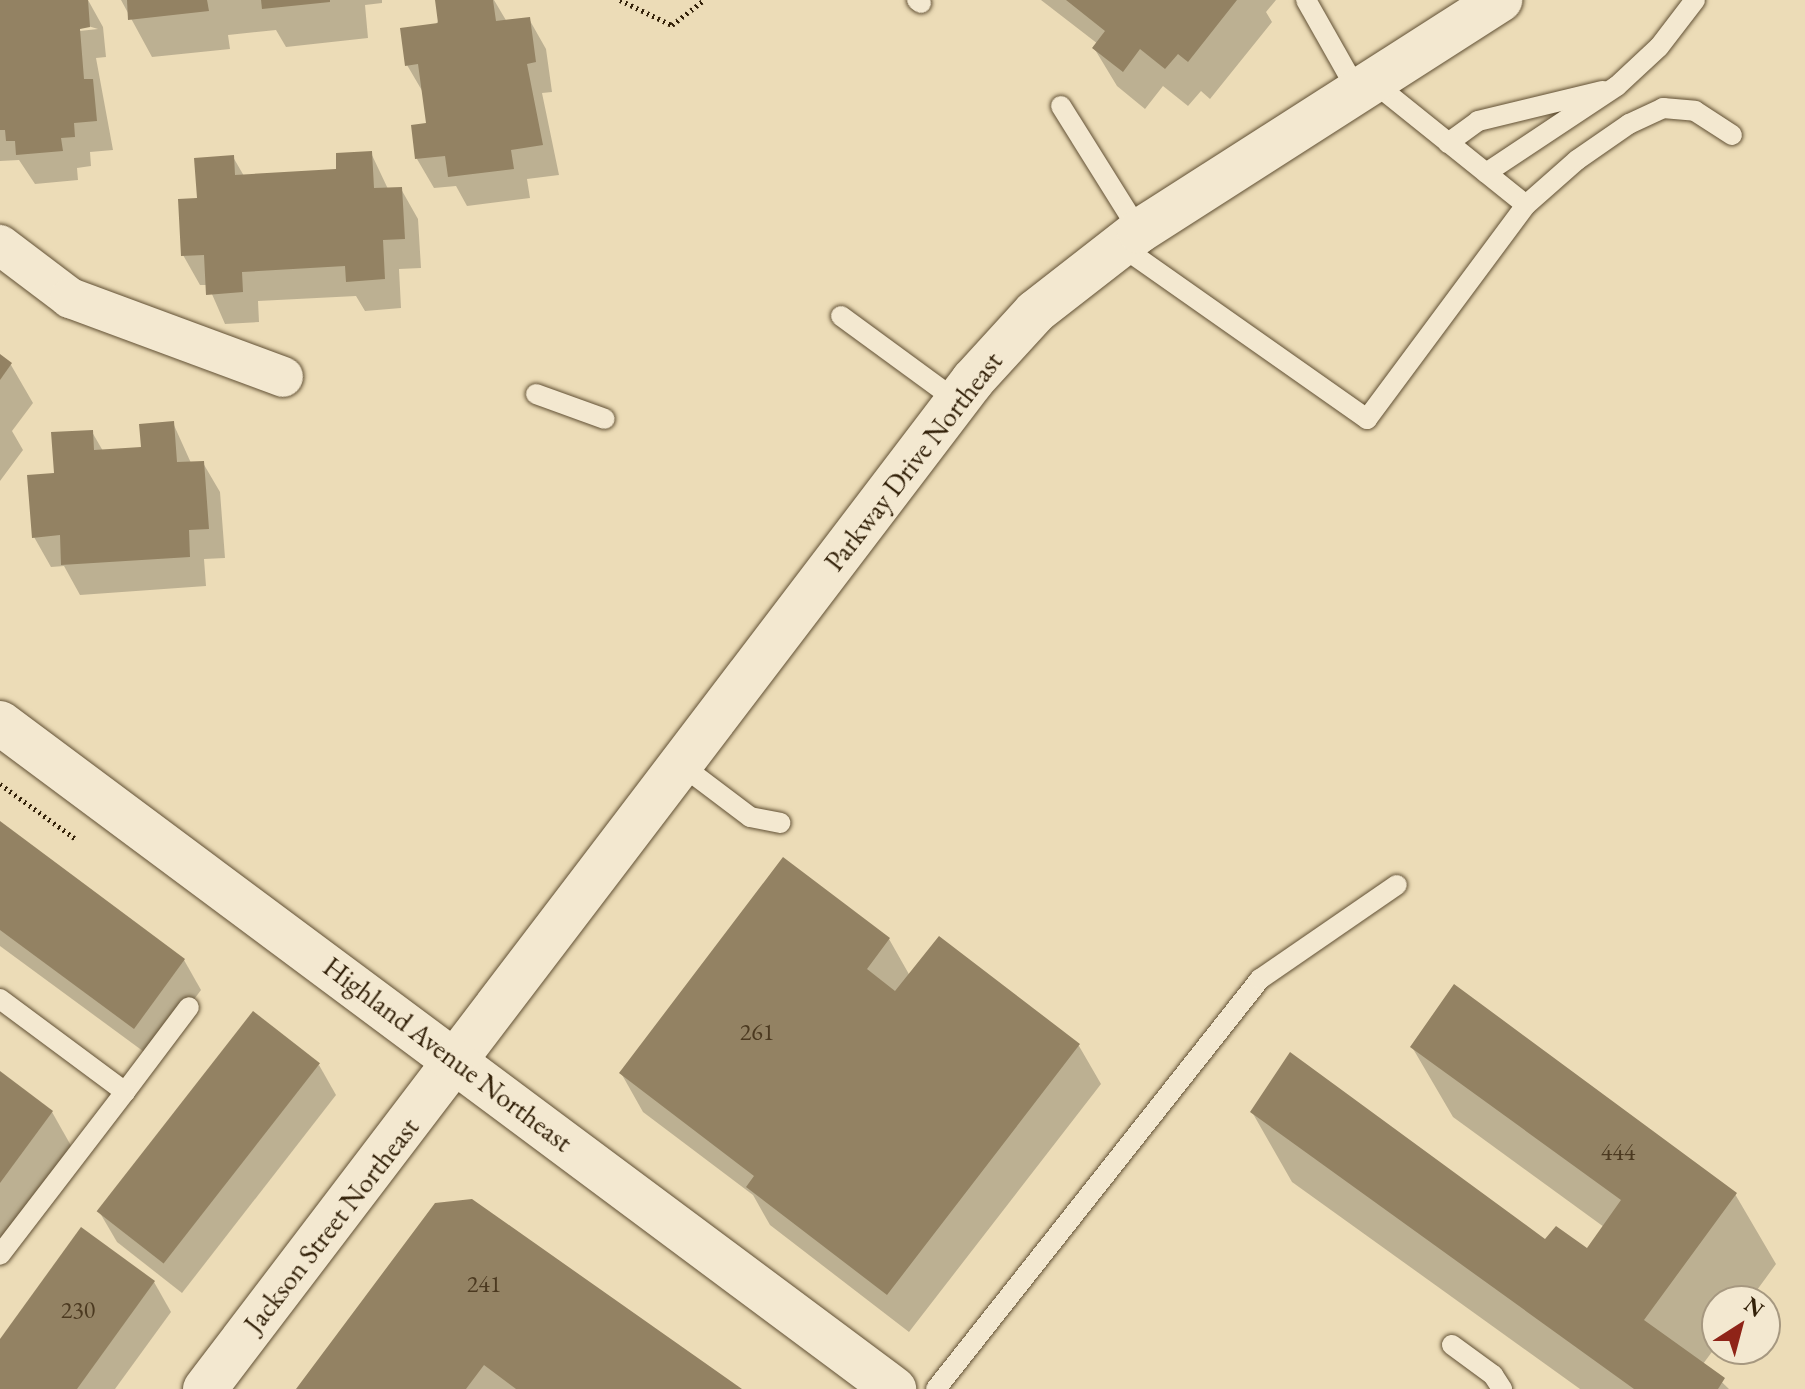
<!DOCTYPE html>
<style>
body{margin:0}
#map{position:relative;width:1805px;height:1389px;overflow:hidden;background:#ecdcb7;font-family:"EB Garamond",serif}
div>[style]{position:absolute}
.shadow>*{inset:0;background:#0003}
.building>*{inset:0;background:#938263;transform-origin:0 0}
.path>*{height:5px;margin-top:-2.5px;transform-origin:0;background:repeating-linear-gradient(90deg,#332109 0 2px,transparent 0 6px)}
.roads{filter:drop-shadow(0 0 2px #615034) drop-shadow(0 0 2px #615034)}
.service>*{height:20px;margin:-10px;padding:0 10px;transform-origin:10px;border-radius:10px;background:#f3e8d0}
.minor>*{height:40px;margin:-20px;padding:0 20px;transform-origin:20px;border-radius:20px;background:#f3e8d0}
.tertiary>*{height:44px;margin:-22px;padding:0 22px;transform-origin:22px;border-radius:22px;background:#f3e8d0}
.secondary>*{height:44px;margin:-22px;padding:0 22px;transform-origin:22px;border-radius:22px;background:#f3e8d0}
span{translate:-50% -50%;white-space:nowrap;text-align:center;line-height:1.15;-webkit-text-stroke:6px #f3e8d0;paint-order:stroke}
.number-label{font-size:24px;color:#4b3920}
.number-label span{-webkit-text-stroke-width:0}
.street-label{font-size:28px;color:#332109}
.north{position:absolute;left:1701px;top:1285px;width:80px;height:80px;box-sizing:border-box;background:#f3e8d0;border:2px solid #a69880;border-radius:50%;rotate:36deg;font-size:22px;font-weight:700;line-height:32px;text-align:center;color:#332109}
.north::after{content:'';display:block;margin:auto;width:28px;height:36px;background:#8f2418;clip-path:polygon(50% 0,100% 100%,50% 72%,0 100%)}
</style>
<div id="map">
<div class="shadow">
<div style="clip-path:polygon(evenodd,0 0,88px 0,103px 27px,106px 57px,96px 58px,113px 150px,90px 152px,91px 166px,77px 168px,78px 180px,35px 184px,19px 160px,0 161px,0 0,88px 26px,98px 29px,70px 32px,88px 26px)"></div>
<div style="clip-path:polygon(121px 0,382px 0,382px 3px,365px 5px,368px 38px,286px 47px,276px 30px,228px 35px,230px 49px,152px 57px)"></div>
<div style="clip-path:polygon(453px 0,494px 0,507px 22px,529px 19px,546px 49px,552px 92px,542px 93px,559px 175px,527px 179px,530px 198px,467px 206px,456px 186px,434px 188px,417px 159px,428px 125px,424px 94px,407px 65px)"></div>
<div style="clip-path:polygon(1041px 0,1276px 0,1266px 12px,1272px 22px,1210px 99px,1201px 91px,1188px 106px,1163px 86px,1145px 109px,1117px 86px,1094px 48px,1098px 44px)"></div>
<div style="clip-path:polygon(371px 153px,388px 189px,401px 189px,418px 219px,421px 268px,399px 269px,401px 308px,365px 311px,356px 296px,258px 301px,259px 322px,225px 324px,208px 285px,200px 285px,183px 255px,199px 200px,233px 157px,244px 176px,338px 171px)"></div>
<div style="clip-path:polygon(0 356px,11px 365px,33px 403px,12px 431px,23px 450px,0 481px)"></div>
<div style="clip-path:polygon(173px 423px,191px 463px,203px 463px,220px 492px,225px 558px,204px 559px,206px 586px,80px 595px,64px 566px,51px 567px,34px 537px,56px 475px,92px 432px,103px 451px,143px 449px)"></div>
<div style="clip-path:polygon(0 824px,184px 960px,201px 990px,151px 1057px,0 946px)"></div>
<div style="clip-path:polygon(889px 939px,910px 976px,1079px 1046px,1101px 1084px,909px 1332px,770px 1225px,753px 1195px,643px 1112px,621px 1073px)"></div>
<div style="clip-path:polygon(1412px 1047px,1735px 1194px,1776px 1264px,1749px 1301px,1717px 1301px,1717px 1345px,1703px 1364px,1729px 1389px,1580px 1389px,1292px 1182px,1252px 1112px,1546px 1242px,1588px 1250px,1604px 1227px,1453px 1117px)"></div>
<div style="clip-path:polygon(319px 1065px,336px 1095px,182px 1293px,117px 1242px,100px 1213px)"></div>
<div style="clip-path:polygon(0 1074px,52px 1112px,74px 1151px,0 1249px)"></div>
<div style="clip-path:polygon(437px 1205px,739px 1389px,298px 1389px)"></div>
<div style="clip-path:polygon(154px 1282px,171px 1312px,115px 1389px,0 1389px,0 1343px)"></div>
</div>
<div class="building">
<div style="clip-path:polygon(0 0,88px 0,90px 27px,80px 29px,84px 79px,93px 79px,97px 121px,74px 123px,75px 137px,61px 138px,63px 151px,16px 155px,15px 141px,6px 141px,5px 130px,0 130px)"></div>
<div style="clip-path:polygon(127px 0,207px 0,209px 11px,128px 20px)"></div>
<div style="clip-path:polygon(261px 0,330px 0,330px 2px,262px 9px)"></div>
<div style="clip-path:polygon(435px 0,493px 0,496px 21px,530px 17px,536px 62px,527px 64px,543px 145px,511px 150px,514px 169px,448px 177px,445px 156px,415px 159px,411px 125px,426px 123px,418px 64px,405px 66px,400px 28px,438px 23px)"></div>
<div style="clip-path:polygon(1066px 0,1237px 0,1188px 62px,1178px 54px,1165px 69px,1140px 49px,1123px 72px,1092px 48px,1105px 31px)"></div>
<div style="clip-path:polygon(372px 151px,374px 188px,402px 187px,405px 239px,383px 240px,385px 279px,346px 282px,345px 266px,242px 272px,243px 292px,206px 295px,204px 255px,181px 256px,178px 199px,197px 198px,194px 158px,234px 155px,235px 175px,336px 169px,336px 153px)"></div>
<div style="clip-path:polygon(0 354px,12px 363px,0 380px)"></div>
<div style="clip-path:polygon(174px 421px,177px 462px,204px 461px,209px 529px,189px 530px,190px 557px,61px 565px,60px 535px,32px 538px,27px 475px,54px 473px,51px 432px,93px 430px,94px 450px,141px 447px,139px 424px)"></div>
<div style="clip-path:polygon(0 821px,185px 959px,134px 1029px,0 930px)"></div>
<div style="clip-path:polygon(783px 857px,890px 938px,867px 969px,895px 991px,939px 936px,1080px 1044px,887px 1295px,746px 1187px,754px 1176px,619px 1073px)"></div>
<div style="clip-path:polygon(1454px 984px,1737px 1193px,1644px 1320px,1725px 1378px,1718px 1389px,1634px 1389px,1250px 1112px,1290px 1052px,1545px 1239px,1556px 1226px,1587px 1248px,1621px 1200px,1410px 1047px)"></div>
<div style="left:253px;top:1011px;width:85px;height:254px;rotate:38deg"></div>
<div style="clip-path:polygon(0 1071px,53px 1111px,0 1183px)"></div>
<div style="clip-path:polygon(472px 1199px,742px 1389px,516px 1389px,484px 1365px,466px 1389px,296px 1389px,435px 1203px)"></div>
<div style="clip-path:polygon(81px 1227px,155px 1281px,77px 1389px,0 1389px,0 1339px)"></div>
</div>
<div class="path">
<div style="left:620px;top:0;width:58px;rotate:25.7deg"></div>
<div style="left:672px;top:25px;width:41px;rotate:-38deg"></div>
<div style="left:0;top:784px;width:95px;rotate:36deg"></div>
</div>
<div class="roads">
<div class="service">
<div style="left:917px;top:0;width:5px;rotate:37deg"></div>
<div style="left:1306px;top:0;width:106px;rotate:60.5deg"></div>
<div style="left:1373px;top:82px;width:196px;rotate:38.8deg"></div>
<div style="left:1061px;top:106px;width:147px;rotate:58deg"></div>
<div style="left:1448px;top:143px;width:37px;rotate:-36deg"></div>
<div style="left:1478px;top:121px;width:128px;rotate:-13.6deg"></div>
<div style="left:1486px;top:173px;width:157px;rotate:-33.6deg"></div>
<div style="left:1617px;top:86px;width:57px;rotate:-42.9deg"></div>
<div style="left:1659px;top:47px;width:59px;rotate:-52.5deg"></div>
<div style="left:1121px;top:246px;width:301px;rotate:35.1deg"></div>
<div style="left:1367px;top:419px;width:267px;rotate:-53.4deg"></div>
<div style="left:1526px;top:205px;width:68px;rotate:-41.4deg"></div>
<div style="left:1577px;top:160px;width:63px;rotate:-34.7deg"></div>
<div style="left:1629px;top:124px;width:38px;rotate:-25deg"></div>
<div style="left:1663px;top:108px;width:32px;rotate:5deg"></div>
<div style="left:1695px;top:111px;width:44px;rotate:33deg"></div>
<div style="left:841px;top:316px;width:144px;rotate:36.2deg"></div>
<div style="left:536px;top:394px;width:73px;rotate:19.9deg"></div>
<div style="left:680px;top:764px;width:88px;rotate:37.1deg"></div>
<div style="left:750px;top:817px;width:31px;rotate:11deg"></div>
<div style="left:0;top:999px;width:156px;rotate:36.6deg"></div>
<div style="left:125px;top:1092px;width:205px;rotate:127.5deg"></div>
<div style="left:125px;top:1092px;width:106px;rotate:-53deg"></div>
<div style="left:1452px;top:1345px;width:51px;rotate:36.2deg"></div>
<div style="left:1493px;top:1375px;width:17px;rotate:57deg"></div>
<div style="left:936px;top:1389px;width:523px;rotate:-51.68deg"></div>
<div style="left:1260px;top:979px;width:166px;rotate:-34.5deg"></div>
</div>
<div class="minor">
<div style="left:0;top:245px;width:88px;rotate:37.1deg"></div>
<div style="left:70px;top:298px;width:227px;rotate:20.3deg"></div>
</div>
<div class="tertiary">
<div style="left:205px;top:1389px;width:1268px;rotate:-52.72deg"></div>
<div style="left:973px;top:380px;width:92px;rotate:-47.6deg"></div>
<div style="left:1035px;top:312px;width:132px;rotate:-37.9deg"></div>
<div style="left:1139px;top:231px;width:429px;rotate:-32.6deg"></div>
</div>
<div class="secondary">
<div style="left:0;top:723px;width:1115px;rotate:36.68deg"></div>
</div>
</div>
<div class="number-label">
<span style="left:757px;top:1032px">261</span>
<span style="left:1618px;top:1152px">444</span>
<span style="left:484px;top:1284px">241</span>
<span style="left:78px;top:1310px">230</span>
</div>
<div class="street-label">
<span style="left:913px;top:461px;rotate:-52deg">Parkway Drive Northeast</span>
<span style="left:448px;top:1054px;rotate:37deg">Highland Avenue Northeast</span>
<span style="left:331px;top:1225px;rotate:-52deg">Jackson Street Northeast</span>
</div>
<div class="north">N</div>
</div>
